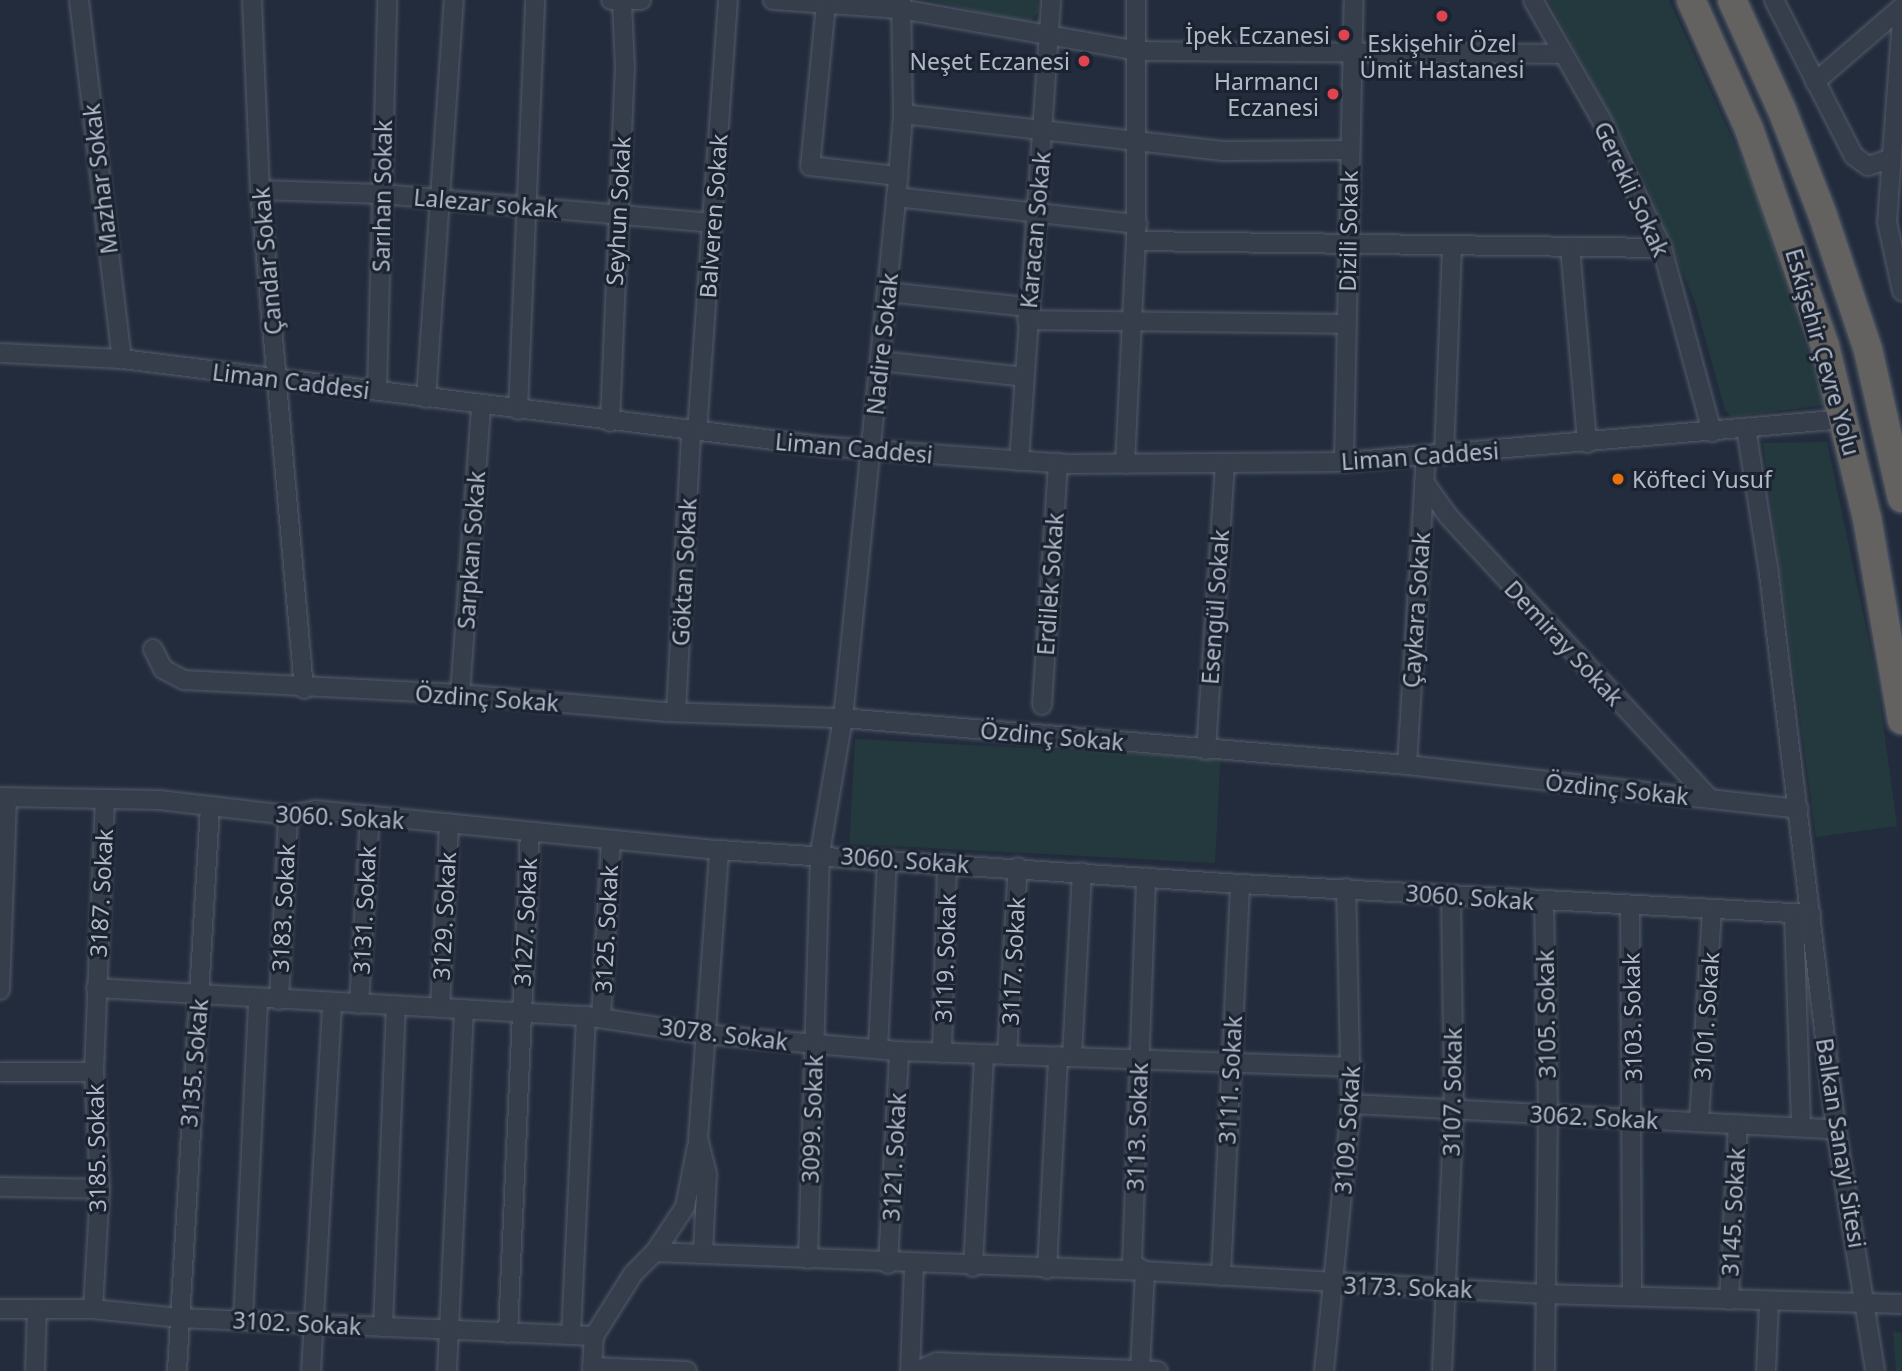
<!DOCTYPE html>
<meta charset="utf-8">
<style>
body{margin:0}
#map{position:relative;width:1902px;height:1371px;overflow:hidden;background:#222c3c;font-family:"Noto Sans",sans-serif}
div>[style]{position:absolute}
.green>*{inset:0;background:#24393d;transform-origin:0 0}
.roads{filter:drop-shadow(0 0 2px #545c6a) drop-shadow(0 0 2px #545c6a)}
.minor>*{height:18px;margin:-9px;padding:0 9px;transform-origin:9px;border-radius:9px;background:#363e4c}
.trunk>*{height:28px;margin:-14px;padding:0 14px;transform-origin:14px;border-radius:14px;background:#636260}
.dots>*{width:19px;height:19px;translate:-50% -50%;box-sizing:border-box;border:4px solid #1b2331;border-radius:50%}
span{translate:-50% -50%;white-space:nowrap;text-align:center;line-height:1.15;-webkit-text-stroke:6px #1b2331;paint-order:stroke}
.poi-label{font-size:23px;color:#b1b9c8}
.right{translate:-100% -50%;text-align:right}
.left{translate:0 -50%;text-align:left}
.street-label{font-size:23px;color:#b1b9c8}
</style>
<div id="map">
<div class="green">
<div style="clip-path:polygon(929px 0,1038px 0,1038px 13px,1029px 23px)"></div>
<div style="clip-path:polygon(1548px 0,1669px 0,1753px 184px,1825px 405px,1731px 417px,1725px 410px,1696px 305px,1671px 243px,1636px 161px)"></div>
<div style="clip-path:polygon(1827px 442px,1877px 679px,1897px 826px,1816px 837px,1763px 443px)"></div>
<div style="left:855px;top:739px;width:366px;height:105px;rotate:3deg"></div>
<div style="clip-path:polygon(1893px 1331px,1902px 1333px,1902px 1371px,1896px 1371px)"></div>
</div>
<div class="roads">
<div class="minor">
<div style="left:79px;top:0;width:362px;rotate:83.2deg"></div>
<div style="left:252px;top:0;width:190px;rotate:87.6deg"></div>
<div style="left:260px;top:190px;width:501px;rotate:84.96deg"></div>
<div style="left:611px;top:0;width:30px"></div>
<div style="left:773px;top:0;width:127px;rotate:4.1deg"></div>
<div style="left:900px;top:9px;width:241px;rotate:10deg"></div>
<div style="left:1137px;top:51px;width:426px;rotate:0.4deg"></div>
<div style="left:1533px;top:0;width:139px;rotate:60.3deg"></div>
<div style="left:1602px;top:121px;width:140px;rotate:64.7deg"></div>
<div style="left:1662px;top:248px;width:191px;rotate:74.8deg"></div>
<div style="left:1774px;top:0;width:175px;rotate:62.9deg"></div>
<div style="left:1854px;top:156px;width:17px;rotate:36deg"></div>
<div style="left:1868px;top:166px;width:22px;rotate:-18deg"></div>
<div style="left:826px;top:4px;width:163px;rotate:95.6deg"></div>
<div style="left:810px;top:166px;width:89px;rotate:6.5deg"></div>
<div style="left:1902px;top:19px;width:204px;rotate:94.2deg"></div>
<div style="left:1887px;top:222px;width:71px;rotate:77.7deg"></div>
<div style="left:1815px;top:82px;width:115px;rotate:-40.8deg"></div>
<div style="left:903px;top:114px;width:324px;rotate:6.6deg"></div>
<div style="left:1225px;top:151px;width:124px;rotate:-0.5deg"></div>
<div style="left:260px;top:190px;width:122px;rotate:1.9deg"></div>
<div style="left:382px;top:194px;width:331px;rotate:5deg"></div>
<div style="left:896px;top:197px;width:243px;rotate:6.4deg"></div>
<div style="left:1136px;top:241px;width:526px;rotate:0.76deg"></div>
<div style="left:1570px;top:247px;width:197px;rotate:85deg"></div>
<div style="left:887px;top:292px;width:142px;rotate:6.1deg"></div>
<div style="left:1027px;top:320px;width:319px;rotate:0.7deg"></div>
<div style="left:0;top:353px;width:122px;rotate:2.8deg"></div>
<div style="left:122px;top:359px;width:704px;rotate:7.09deg"></div>
<div style="left:821px;top:446px;width:247px;rotate:4.2deg"></div>
<div style="left:1067px;top:464px;width:277px;rotate:-0.4deg"></div>
<div style="left:1344px;top:462px;width:504px;rotate:-4.9deg"></div>
<div style="left:880px;top:361px;width:145px;rotate:6.3deg"></div>
<div style="left:377px;top:391px;width:391px;rotate:-88.5deg"></div>
<div style="left:426px;top:398px;width:399px;rotate:-86deg"></div>
<div style="left:518px;top:410px;width:410px;rotate:-87.6deg"></div>
<div style="left:610px;top:422px;width:354px;rotate:-87.6deg"></div>
<div style="left:625px;top:68px;width:67px;rotate:-92.6deg"></div>
<div style="left:1746px;top:428px;width:148px;rotate:81deg"></div>
<div style="left:1769px;top:574px;width:559px;rotate:83.12deg"></div>
<div style="left:1836px;top:1129px;width:245px;rotate:80.8deg"></div>
<div style="left:697px;top:432px;width:433px;rotate:-85.9deg"></div>
<div style="left:1444px;top:455px;width:210px;rotate:-87.8deg"></div>
<div style="left:1019px;top:461px;width:462px;rotate:-86deg"></div>
<div style="left:1344px;top:462px;width:462px;rotate:-88.8deg"></div>
<div style="left:1125px;top:464px;width:223px;rotate:-87.2deg"></div>
<div style="left:1136px;top:241px;width:241px;rotate:-90deg"></div>
<div style="left:1424px;top:482px;width:43px;rotate:54.5deg"></div>
<div style="left:1449px;top:517px;width:384px;rotate:47.2deg"></div>
<div style="left:153px;top:649px;width:22px;rotate:63deg"></div>
<div style="left:163px;top:669px;width:24px;rotate:28deg"></div>
<div style="left:184px;top:680px;width:276px;rotate:2.9deg"></div>
<div style="left:460px;top:694px;width:208px;rotate:5deg"></div>
<div style="left:667px;top:712px;width:176px;rotate:2deg"></div>
<div style="left:843px;top:718px;width:566px;rotate:4.76deg"></div>
<div style="left:1407px;top:765px;width:394px;rotate:6.4deg"></div>
<div style="left:460px;top:694px;width:289px;rotate:-85.8deg"></div>
<div style="left:1042px;top:705px;width:243px;rotate:-86.2deg"></div>
<div style="left:676px;top:712px;width:281px;rotate:-86.9deg"></div>
<div style="left:1206px;top:750px;width:286px;rotate:-86.2deg"></div>
<div style="left:1407px;top:765px;width:310px;rotate:-86.5deg"></div>
<div style="left:0;top:797px;width:159px;rotate:1.1deg"></div>
<div style="left:159px;top:800px;width:130px;rotate:6.6deg"></div>
<div style="left:288px;top:815px;width:28px;rotate:-10deg"></div>
<div style="left:316px;top:810px;width:405px;rotate:5.7deg"></div>
<div style="left:719px;top:850px;width:522px;rotate:3.73deg"></div>
<div style="left:1240px;top:884px;width:572px;rotate:3.01deg"></div>
<div style="left:1544px;top:902px;width:212px;rotate:88.9deg"></div>
<div style="left:1548px;top:1114px;width:257px;rotate:90.7deg"></div>
<div style="left:1630px;top:907px;width:388px;rotate:89.7deg"></div>
<div style="left:1794px;top:914px;width:213px;rotate:88.1deg"></div>
<div style="left:96px;top:988px;width:491px;rotate:3.3deg"></div>
<div style="left:586px;top:1016px;width:118px;rotate:8.7deg"></div>
<div style="left:703px;top:1034px;width:197px;rotate:5deg"></div>
<div style="left:899px;top:1051px;width:454px;rotate:2deg"></div>
<div style="left:0;top:990px;width:193px;rotate:-87.9deg"></div>
<div style="left:279px;top:1000px;width:185px;rotate:-87.2deg"></div>
<div style="left:359px;top:1004px;width:188px;rotate:-86.7deg"></div>
<div style="left:440px;top:1008px;width:185px;rotate:-87.2deg"></div>
<div style="left:601px;top:1018px;width:177px;rotate:-86.8deg"></div>
<div style="left:878px;top:1049px;width:190px;rotate:-87.3deg"></div>
<div style="left:942px;top:1053px;width:189px;rotate:-88.5deg"></div>
<div style="left:1007px;top:1055px;width:188px;rotate:-86.7deg"></div>
<div style="left:1072px;top:1057px;width:185px;rotate:-86.9deg"></div>
<div style="left:0;top:1072px;width:94px"></div>
<div style="left:1351px;top:1104px;width:486px;rotate:3deg"></div>
<div style="left:1699px;top:1122px;width:211px;rotate:-86.5deg"></div>
<div style="left:0;top:1187px;width:100px;rotate:1.1deg"></div>
<div style="left:655px;top:1252px;width:54px;rotate:-56.3deg"></div>
<div style="left:685px;top:1207px;width:62px;rotate:-78.9deg"></div>
<div style="left:703px;top:1252px;width:78px;rotate:-87.1deg"></div>
<div style="left:707px;top:1174px;width:36px;rotate:-104deg"></div>
<div style="left:698px;top:1139px;width:290px;rotate:-85.8deg"></div>
<div style="left:808px;top:1259px;width:406px;rotate:-88.3deg"></div>
<div style="left:820px;top:853px;width:137px;rotate:-80.3deg"></div>
<div style="left:843px;top:718px;width:530px;rotate:-84.15deg"></div>
<div style="left:897px;top:191px;width:77px;rotate:-85.5deg"></div>
<div style="left:903px;top:114px;width:114px;rotate:-91deg"></div>
<div style="left:888px;top:1264px;width:213px;rotate:-87deg"></div>
<div style="left:973px;top:1267px;width:212px;rotate:-87deg"></div>
<div style="left:1047px;top:1269px;width:213px;rotate:-87deg"></div>
<div style="left:1221px;top:1276px;width:392px;rotate:-87.2deg"></div>
<div style="left:1729px;top:1300px;width:176px;rotate:-87.1deg"></div>
<div style="left:0;top:1309px;width:93px"></div>
<div style="left:93px;top:1309px;width:87px;rotate:5.9deg"></div>
<div style="left:180px;top:1318px;width:414px;rotate:2.5deg"></div>
<div style="left:93px;top:1309px;width:120px;rotate:-86.7deg"></div>
<div style="left:100px;top:1189px;width:117px;rotate:-92.9deg"></div>
<div style="left:94px;top:1072px;width:273px;rotate:-87.7deg"></div>
<div style="left:243px;top:1321px;width:322px;rotate:-87.3deg"></div>
<div style="left:383px;top:1327px;width:320px;rotate:-87.7deg"></div>
<div style="left:508px;top:1333px;width:501px;rotate:-87.49deg"></div>
<div style="left:571px;top:1335px;width:319px;rotate:-87.3deg"></div>
<div style="left:592px;top:1367px;width:95px;rotate:2.4deg"></div>
<div style="left:1140px;top:1370px;width:99px;rotate:-87.1deg"></div>
<div style="left:1145px;top:1271px;width:15px;rotate:-152deg"></div>
<div style="left:1132px;top:1264px;width:387px;rotate:-87.9deg"></div>
<div style="left:35px;top:1371px;width:62px;rotate:-88.2deg"></div>
<div style="left:177px;top:1371px;width:564px;rotate:-86.65deg"></div>
<div style="left:311px;top:1371px;width:369px;rotate:-86.7deg"></div>
<div style="left:447px;top:1371px;width:362px;rotate:-87.3deg"></div>
<div style="left:592px;top:1371px;width:35px;rotate:-87deg"></div>
<div style="left:594px;top:1336px;width:73px;rotate:-57.8deg"></div>
<div style="left:633px;top:1274px;width:31px;rotate:-45deg"></div>
<div style="left:655px;top:1252px;width:490px;rotate:2.2deg"></div>
<div style="left:1145px;top:1271px;width:399px;rotate:3.3deg"></div>
<div style="left:1543px;top:1294px;width:359px;rotate:1.6deg"></div>
<div style="left:910px;top:1371px;width:106px;rotate:-87.8deg"></div>
<div style="left:917px;top:1371px;width:22px;rotate:-24deg"></div>
<div style="left:937px;top:1362px;width:221px;rotate:2.3deg"></div>
<div style="left:1324px;top:1371px;width:268px;rotate:-84.2deg"></div>
<div style="left:1351px;top:1104px;width:216px;rotate:-91.3deg"></div>
<div style="left:1442px;top:1371px;width:261px;rotate:-87.4deg"></div>
<div style="left:1454px;top:1110px;width:213px;rotate:-90.8deg"></div>
<div style="left:1766px;top:1371px;width:69px;rotate:-87.5deg"></div>
</div>
<div class="trunk">
<div style="left:1691px;top:0;width:141px;rotate:65.8deg"></div>
<div style="left:1749px;top:129px;width:230px;rotate:70.7deg"></div>
<div style="left:1825px;top:346px;width:177px;rotate:76.3deg"></div>
<div style="left:1867px;top:518px;width:205px;rotate:80.2deg"></div>
<div style="left:1732px;top:0;width:121px;rotate:65.6deg"></div>
<div style="left:1782px;top:110px;width:110px;rotate:68.8deg"></div>
<div style="left:1822px;top:213px;width:145px;rotate:71.4deg"></div>
<div style="left:1868px;top:350px;width:152px;rotate:77.1deg"></div>
</div>
</div>
<div class="dots">
<div style="left:1442px;top:16px;background:#e0444e"></div>
<div style="left:1344px;top:35px;background:#e0444e"></div>
<div style="left:1084px;top:61px;background:#e0444e"></div>
<div style="left:1333px;top:94px;background:#e0444e"></div>
<div style="left:1618px;top:479px;background:#e8710a"></div>
</div>
<div class="poi-label">
<span class="right" style="left:1330px;top:35px">İpek Eczanesi</span>
<span style="left:1442px;top:56px">Eskişehir Özel<br>Ümit Hastanesi</span>
<span class="right" style="left:1070px;top:61px">Neşet Eczanesi</span>
<span class="right" style="left:1319px;top:94px">Harmancı<br>Eczanesi</span>
<span class="left" style="left:1632px;top:479px">Köfteci Yusuf</span>
</div>
<div class="street-label">
<span style="left:100px;top:179px;rotate:-97deg">Mazhar Sokak</span>
<span style="left:1632px;top:189px;rotate:65deg">Gerekli Sokak</span>
<span style="left:382px;top:196px;rotate:-89deg">Sarıhan Sokak</span>
<span style="left:486px;top:203px;rotate:5deg">Lalezar sokak</span>
<span style="left:618px;top:211px;rotate:-87deg">Seyhun Sokak</span>
<span style="left:713px;top:216px;rotate:-86deg">Balveren Sokak</span>
<span style="left:1035px;top:230px;rotate:-85deg">Karacan Sokak</span>
<span style="left:1348px;top:231px;rotate:-89deg">Dizili Sokak</span>
<span style="left:267px;top:261px;rotate:-95deg">Çandar Sokak</span>
<span style="left:882px;top:344px;rotate:-84deg">Nadire Sokak</span>
<span style="left:1823px;top:352px;rotate:74deg">Eskişehir Çevre Yolu</span>
<span style="left:291px;top:381px;rotate:7deg">Liman Caddesi</span>
<span style="left:854px;top:448px;rotate:5deg">Liman Caddesi</span>
<span style="left:1420px;top:456px;rotate:-4deg">Liman Caddesi</span>
<span style="left:471px;top:550px;rotate:-86deg">Sarpkan Sokak</span>
<span style="left:684px;top:572px;rotate:-87deg">Göktan Sokak</span>
<span style="left:1050px;top:584px;rotate:-86deg">Erdilek Sokak</span>
<span style="left:1215px;top:607px;rotate:-86deg">Esengül Sokak</span>
<span style="left:1416px;top:610px;rotate:-86deg">Çaykara Sokak</span>
<span style="left:1564px;top:643px;rotate:47deg">Demiray Sokak</span>
<span style="left:487px;top:698px;rotate:4deg">Özdinç Sokak</span>
<span style="left:1052px;top:736px;rotate:5deg">Özdinç Sokak</span>
<span style="left:1617px;top:789px;rotate:6deg">Özdinç Sokak</span>
<span style="left:340px;top:817px;rotate:3deg">3060. Sokak</span>
<span style="left:905px;top:860px;rotate:4deg">3060. Sokak</span>
<span style="left:101px;top:893px;rotate:-87deg">3187. Sokak</span>
<span style="left:1470px;top:897px;rotate:4deg">3060. Sokak</span>
<span style="left:283px;top:908px;rotate:-87deg">3183. Sokak</span>
<span style="left:364px;top:910px;rotate:-87deg">3131. Sokak</span>
<span style="left:444px;top:916px;rotate:-87deg">3129. Sokak</span>
<span style="left:525px;top:922px;rotate:-87deg">3127. Sokak</span>
<span style="left:606px;top:929px;rotate:-87deg">3125. Sokak</span>
<span style="left:945px;top:958px;rotate:-88deg">3119. Sokak</span>
<span style="left:1013px;top:961px;rotate:-87deg">3117. Sokak</span>
<span style="left:1546px;top:1014px;rotate:-91deg">3105. Sokak</span>
<span style="left:1706px;top:1016px;rotate:-86deg">3101. Sokak</span>
<span style="left:1632px;top:1017px;rotate:-91deg">3103. Sokak</span>
<span style="left:724px;top:1034px;rotate:7deg">3078. Sokak</span>
<span style="left:194px;top:1063px;rotate:-85deg">3135. Sokak</span>
<span style="left:1230px;top:1080px;rotate:-87deg">3111. Sokak</span>
<span style="left:1452px;top:1092px;rotate:-89deg">3107. Sokak</span>
<span style="left:1594px;top:1117px;rotate:3deg">3062. Sokak</span>
<span style="left:812px;top:1119px;rotate:-88deg">3099. Sokak</span>
<span style="left:1137px;top:1127px;rotate:-88deg">3113. Sokak</span>
<span style="left:1347px;top:1130px;rotate:-86deg">3109. Sokak</span>
<span style="left:1841px;top:1143px;rotate:81deg">Balkan Sanayi Sitesi</span>
<span style="left:96px;top:1148px;rotate:-91deg">3185. Sokak</span>
<span style="left:894px;top:1157px;rotate:-87deg">3121. Sokak</span>
<span style="left:1733px;top:1212px;rotate:-87deg">3145. Sokak</span>
<span style="left:1408px;top:1287px;rotate:2deg">3173. Sokak</span>
<span style="left:297px;top:1323px;rotate:3deg">3102. Sokak</span>
</div>
</div>
